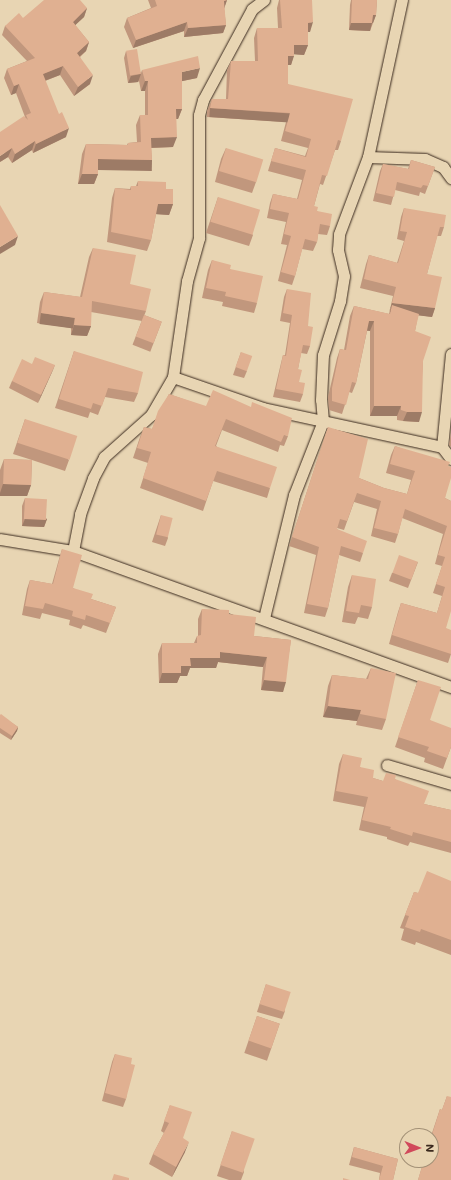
<!DOCTYPE html>
<style>
body{margin:0}
#map{position:relative;width:451px;height:1180px;overflow:hidden;background:#e8d5b3;font-family:Mali,sans-serif}
div>[style]{position:absolute}
.roads{filter:drop-shadow(0 0 1px #3b2a1e) drop-shadow(0 0 1px #3b2a1e)}
.minor>*{height:11px;margin:-5.5px;padding:0 5.5px;transform-origin:5.5px;border-radius:5.5px;background:#e8d5b3}
.wall>*{inset:0;background:#c1977d;transform-origin:0 0}
.shaded-wall>*{inset:0;background:#9d7b66;transform-origin:0 0}
.building>*{inset:0;background:#e0b091;transform-origin:0 0}
span{translate:-50% -50%;white-space:nowrap;text-align:center;line-height:1.15;-webkit-text-stroke:3px #e8d5b3;paint-order:stroke}
.north{position:absolute;left:399px;top:1128px;width:40px;height:40px;box-sizing:border-box;background:#e8d5b3;border:1px solid #a39177;border-radius:50%;rotate:91deg;font-size:11px;font-weight:700;line-height:16px;text-align:center;color:#3b2a1e}
.north::after{content:'';display:block;margin:auto;width:14px;height:18px;background:#d1495b;clip-path:polygon(50% 0,100% 100%,50% 72%,0 100%)}
</style>
<div id="map">
<div class="roads">
<div class="minor">
<div style="left:368px;top:157px;width:57px;rotate:2deg"></div>
<div style="left:425px;top:159px;width:20px;rotate:24deg"></div>
<div style="left:443px;top:167px;width:14px;rotate:54deg"></div>
<div style="left:451px;top:354px;width:93px;rotate:95.5deg"></div>
<div style="left:442px;top:447px;width:15px;rotate:53deg"></div>
<div style="left:173px;top:377px;width:95px;rotate:19deg"></div>
<div style="left:263px;top:408px;width:183px;rotate:12.3deg"></div>
<div style="left:0;top:539px;width:74px;rotate:9.3deg"></div>
<div style="left:73px;top:551px;width:402px;rotate:19.8deg"></div>
<div style="left:73px;top:551px;width:38px;rotate:-79deg"></div>
<div style="left:80px;top:514px;width:38px;rotate:-70deg"></div>
<div style="left:93px;top:478px;width:24px;rotate:-62deg"></div>
<div style="left:104px;top:457px;width:63px;rotate:-41.8deg"></div>
<div style="left:151px;top:415px;width:44px;rotate:-59.9deg"></div>
<div style="left:173px;top:377px;width:97px;rotate:-81.7deg"></div>
<div style="left:187px;top:281px;width:45px;rotate:-74.4deg"></div>
<div style="left:199px;top:238px;width:123px;rotate:-90deg"></div>
<div style="left:199px;top:115px;width:16px;rotate:-75deg"></div>
<div style="left:203px;top:100px;width:103px;rotate:-61.7deg"></div>
<div style="left:252px;top:9px;width:15px;rotate:-37deg"></div>
<div style="left:264px;top:618px;width:127px;rotate:-76.3deg"></div>
<div style="left:294px;top:495px;width:79px;rotate:-68.6deg"></div>
<div style="left:323px;top:421px;width:21px;rotate:-95deg"></div>
<div style="left:321px;top:400px;width:45px;rotate:-87.5deg"></div>
<div style="left:323px;top:355px;width:57px;rotate:-72.5deg"></div>
<div style="left:340px;top:301px;width:25px;rotate:-81deg"></div>
<div style="left:344px;top:276px;width:27px;rotate:-103deg"></div>
<div style="left:338px;top:250px;width:16px;rotate:-86deg"></div>
<div style="left:339px;top:234px;width:82px;rotate:-69.4deg"></div>
<div style="left:368px;top:157px;width:161px;rotate:-77.8deg"></div>
<div style="left:387px;top:765px;width:67px;rotate:16.5deg"></div>
</div>
</div>
<div class="wall">
<div style="clip-path:polygon(148px 0,227px 0,224px 8px,226px 25px,223px 33px,184px 37px,184px 31px,133px 48px,124px 27px,127px 18px,151px 8px)"></div>
<div style="clip-path:polygon(279px 0,312px 0,310px 32px,308px 32px,308px 45px,304px 55px,294px 54px,291px 65px,288px 65px,288px 84px,341px 141px,338px 150px,335px 150px,323px 185px,320px 184px,314px 206px,317px 211px,330px 226px,327px 235px,318px 234px,317px 242px,313px 251px,302px 249px,295px 276px,292px 285px,278px 281px,287px 245px,281px 244px,286px 222px,267px 218px,270px 203px,273px 194px,297px 199px,302px 180px,268px 171px,272px 158px,275px 148px,305px 156px,308px 148px,281px 141px,286px 122px,207px 117px,207px 111px,212px 99px,226px 99px,227px 70px,231px 61px,255px 61px,254px 38px,257px 28px,278px 28px,277px 8px)"></div>
<div style="clip-path:polygon(351px 0,377px 0,376px 15px,370px 31px,349px 30px,350px 5px)"></div>
<div style="clip-path:polygon(87px 8px,84px 17px,75px 25px,89px 42px,86px 51px,80px 57px,90px 84px,74px 96px,60px 75px,45px 81px,66px 137px,33px 153px,32px 150px,12px 163px,8px 157px,0 162px,25px 117px,16px 93px,11px 95px,4px 78px,7px 69px,27px 61px,2px 35px,5px 26px,23px 18px)"></div>
<div style="clip-path:polygon(126px 51px,141px 73px,142px 70px,197px 78px,182px 81px,182px 109px,178px 119px,176px 119px,173px 147px,151px 148px,152px 160px,148px 170px,98px 169px,98px 174px,94px 184px,78px 184px,82px 154px,86px 144px,127px 145px,128px 143px,137px 142px,136px 125px,140px 115px,145px 115px,145px 91px,141px 91px,139px 81px,138px 82px,128px 83px,124px 58px)"></div>
<div style="clip-path:polygon(226px 148px,256px 182px,252px 193px,215px 182px,221px 159px)"></div>
<div style="clip-path:polygon(411px 160px,435px 167px,425px 194px,420px 192px,419px 196px,395px 190px,391px 205px,373px 201px,380px 171px,383px 164px,408px 169px)"></div>
<div style="clip-path:polygon(138px 181px,166px 189px,173px 204px,169px 215px,156px 214px,151px 240px,147px 251px,107px 242px,112px 198px,115px 188px,130px 189px,131px 186px,136px 186px)"></div>
<div style="clip-path:polygon(218px 197px,253px 235px,249px 246px,206px 233px)"></div>
<div style="clip-path:polygon(404px 208px,444px 227px,441px 236px,437px 236px,427px 274px,435px 308px,432px 317px,418px 315px,415px 331px,423px 361px,419px 422px,403px 421px,397px 420px,397px 416px,370px 416px,370px 331px,367px 331px,356px 383px,352px 393px,349px 392px,342px 414px,329px 410px,328px 397px,337px 358px,340px 349px,344px 350px,350px 316px,354px 306px,389px 314px,393px 296px,360px 288px,366px 264px,369px 255px,397px 263px,404px 241px,397px 239px,401px 217px)"></div>
<div style="clip-path:polygon(93px 248px,130px 284px,146px 311px,142px 321px,91px 312px,91px 326px,87px 336px,71px 335px,71px 328px,37px 323px,40px 302px,44px 292px,80px 297px,89px 257px)"></div>
<div style="clip-path:polygon(212px 260px,230px 269px,257px 303px,254px 313px,222px 306px,223px 302px,202px 298px,208px 270px)"></div>
<div style="clip-path:polygon(287px 289px,308px 326px,310px 346px,307px 354px,301px 353px,298px 369px,299px 382px,303px 394px,300px 402px,273px 397px,281px 363px,283px 355px,285px 355px,290px 323px,280px 321px,284px 297px)"></div>
<div style="left:144px;top:315px;width:19px;height:32px;rotate:21deg"></div>
<div style="clip-path:polygon(74px 351px,138px 393px,134px 402px,105px 397px,98px 415px,90px 412px,88px 418px,55px 408px)"></div>
<div style="clip-path:polygon(241px 352px,247px 371px,244px 378px,233px 375px)"></div>
<div style="clip-path:polygon(55px 365px,52px 372px,38px 403px,9px 388px,12px 381px)"></div>
<div style="clip-path:polygon(169px 394px,288px 436px,284px 446px,280px 445px,278px 452px,222px 430px,216px 446px,270px 488px,267px 498px,213px 481px,203px 511px,140px 488px,148px 463px,133px 458px,140px 437px,144px 427px,152px 429px)"></div>
<div style="clip-path:polygon(25px 419px,69px 460px,65px 471px,32px 460px,31px 485px,27px 496px,0 496px,0 470px,4px 459px,32px 460px,13px 454px)"></div>
<div style="clip-path:polygon(328px 427px,359px 478px,384px 488px,407px 494px,411px 480px,386px 473px,391px 455px,395px 446px,448px 466px,445px 498px,451px 501px,446px 628px,451px 654px,448px 663px,389px 644px,398px 612px,401px 603px,437px 613px,442px 596px,433px 593px,442px 566px,435px 564px,443px 534px,402px 518px,398px 534px,395px 543px,371px 536px,377px 509px,354px 502px,344px 530px,337px 528px,337px 529px,363px 553px,360px 562px,339px 555px,328px 608px,325px 617px,304px 613px,316px 555px,289px 546px)"></div>
<div style="clip-path:polygon(451px 433px,451px 447px,449px 445px)"></div>
<div style="clip-path:polygon(25px 498px,47px 519px,44px 527px,22px 526px,22px 506px)"></div>
<div style="clip-path:polygon(161px 515px,168px 538px,165px 546px,152px 542px)"></div>
<div style="clip-path:polygon(62px 549px,73px 588px,91px 599px,116px 607px,106px 633px,83px 625px,81px 629px,69px 625px,70px 620px,42px 613px,40px 619px,22px 615px,27px 589px,30px 580px,52px 584px,59px 559px)"></div>
<div style="clip-path:polygon(418px 562px,408px 588px,389px 581px,392px 573px)"></div>
<div style="clip-path:polygon(352px 575px,372px 607px,368px 619px,358px 617px,355px 624px,342px 622px,348px 587px)"></div>
<div style="clip-path:polygon(202px 609px,229px 614px,254px 636px,291px 640px,283px 692px,261px 690px,263px 667px,218px 662px,216px 668px,190px 668px,187px 676px,180px 676px,177px 683px,159px 683px,158px 654px,162px 643px,194px 643px,197px 636px,198px 636px,198px 619px)"></div>
<div style="clip-path:polygon(371px 668px,386px 719px,382px 730px,356px 725px,357px 721px,323px 717px,328px 686px,332px 675px,366px 679px)"></div>
<div style="clip-path:polygon(418px 680px,430px 720px,451px 747px,443px 769px,424px 762px,425px 758px,395px 747px)"></div>
<div style="clip-path:polygon(0 715px,18px 727px,17px 731px,11px 740px,0 733px)"></div>
<div style="clip-path:polygon(343px 754px,360px 767px,373px 778px,383px 781px,395px 779px,424px 804px,451px 810px,451px 853px,410px 842px,408px 846px,387px 839px,387px 837px,359px 830px,364px 807px,333px 801px,339px 764px)"></div>
<div style="clip-path:polygon(451px 881px,451px 955px,416px 942px,415px 945px,401px 940px,404px 929px,400px 928px,414px 892px,418px 893px)"></div>
<div style="clip-path:polygon(266px 984px,285px 1011px,282px 1019px,257px 1012px)"></div>
<div style="left:257px;top:1016px;width:24px;height:39px;rotate:19deg"></div>
<div style="clip-path:polygon(115px 1054px,131px 1064px,126px 1099px,123px 1107px,102px 1101px,112px 1062px)"></div>
<div style="clip-path:polygon(447px 1096px,451px 1180px,418px 1180px,424px 1160px,431px 1160px,431px 1136px,440px 1109px,442px 1110px)"></div>
<div style="clip-path:polygon(170px 1105px,183px 1138px,185px 1152px,172px 1177px,149px 1164px,153px 1154px,164px 1133px,161px 1131px)"></div>
<div style="clip-path:polygon(232px 1131px,244px 1172px,241px 1180px,229px 1180px,217px 1176px)"></div>
<div style="clip-path:polygon(354px 1147px,398px 1159px,393px 1180px,379px 1180px,380px 1173px,349px 1165px)"></div>
</div>
<div class="shaded-wall">
<div style="clip-path:polygon(227px 0,224px 9px,224px 1px)"></div>
<div style="clip-path:polygon(87px 8px,84px 17px,69px 31px,73px 22px)"></div>
<div style="clip-path:polygon(373px 15px,376px 15px,373px 23px,370px 23px)"></div>
<div style="clip-path:polygon(187px 22px,184px 31px,133px 48px,136px 40px)"></div>
<div style="clip-path:polygon(313px 22px,310px 32px,305px 32px,308px 23px)"></div>
<div style="clip-path:polygon(351px 23px,372px 23px,370px 31px,349px 30px)"></div>
<div style="clip-path:polygon(226px 25px,223px 33px,184px 37px,188px 28px)"></div>
<div style="clip-path:polygon(89px 42px,86px 51px,73px 62px,77px 53px)"></div>
<div style="clip-path:polygon(294px 45px,308px 45px,304px 55px,290px 54px)"></div>
<div style="clip-path:polygon(288px 56px,294px 56px,291px 65px,284px 65px)"></div>
<div style="clip-path:polygon(63px 66px,60px 75px,39px 83px,43px 74px)"></div>
<div style="clip-path:polygon(200px 68px,197px 78px,178px 82px,182px 72px)"></div>
<div style="clip-path:polygon(141px 74px,138px 82px,128px 83px,131px 76px)"></div>
<div style="clip-path:polygon(93px 75px,90px 84px,74px 96px,78px 87px)"></div>
<div style="clip-path:polygon(145px 81px,148px 81px,145px 91px,141px 91px)"></div>
<div style="clip-path:polygon(19px 84px,16px 93px,11px 95px,14px 86px)"></div>
<div style="left:210px;top:108px;width:80px;height:9px;rotate:4deg"></div>
<div style="clip-path:polygon(176px 109px,182px 109px,178px 119px,172px 119px)"></div>
<div style="clip-path:polygon(69px 128px,66px 137px,33px 153px,36px 144px)"></div>
<div style="clip-path:polygon(177px 137px,173px 147px,147px 148px,151px 138px)"></div>
<div style="clip-path:polygon(35px 141px,32px 150px,12px 163px,15px 154px)"></div>
<div style="clip-path:polygon(12px 148px,8px 157px,0 162px,0 156px)"></div>
<div style="left:98px;top:159px;width:54px;height:11px;rotate:1deg"></div>
<div style="clip-path:polygon(82px 174px,98px 174px,94px 184px,78px 184px)"></div>
<div style="clip-path:polygon(158px 204px,173px 204px,169px 215px,154px 214px)"></div>
<div style="clip-path:polygon(18px 236px,15px 245px,0 254px,0 247px)"></div>
<div style="clip-path:polygon(392px 303px,435px 308px,432px 317px,390px 312px,392px 305px,389px 312px)"></div>
<div style="left:41px;top:313px;width:34px;height:11px;rotate:8deg"></div>
<div style="clip-path:polygon(369px 321px,374px 321px,370px 331px,365px 330px)"></div>
<div style="clip-path:polygon(74px 325px,91px 326px,87px 336px,71px 335px)"></div>
<div style="clip-path:polygon(55px 365px,52px 372px,38px 403px,41px 395px)"></div>
<div style="clip-path:polygon(374px 406px,401px 406px,397px 416px,370px 416px)"></div>
<div style="clip-path:polygon(407px 412px,422px 412px,419px 422px,403px 421px)"></div>
<div style="clip-path:polygon(3px 484px,31px 485px,27px 496px,0 496px,0 493px)"></div>
<div style="clip-path:polygon(25px 519px,47px 519px,44px 527px,22px 526px)"></div>
<div style="clip-path:polygon(220px 652px,267px 657px,263px 667px,218px 662px,216px 668px,190px 668px,187px 676px,180px 676px,177px 683px,159px 683px,162px 673px,181px 666px,190px 658px)"></div>
<div style="clip-path:polygon(264px 680px,286px 682px,283px 692px,261px 690px)"></div>
<div style="clip-path:polygon(328px 706px,361px 710px,357px 721px,323px 717px)"></div>
<div style="clip-path:polygon(18px 727px,17px 731px,11px 740px,12px 736px)"></div>
<div style="clip-path:polygon(189px 1142px,185px 1152px,172px 1177px,176px 1167px)"></div>
</div>
<div class="building">
<div style="clip-path:polygon(44px 0,80px 0,87px 8px,73px 22px,89px 42px,77px 53px,93px 75px,78px 87px,63px 66px,43px 74px,59px 114px,62px 112px,69px 128px,36px 144px,35px 141px,15px 154px,12px 148px,0 156px,0 132px,24px 116px,28px 120px,26px 115px,31px 113px,19px 84px,14px 86px,7px 69px,35px 58px,5px 26px,19px 13px,23px 18px)"></div>
<div style="clip-path:polygon(155px 0,227px 0,224px 1px,226px 25px,188px 28px,187px 22px,136px 40px,127px 18px,157px 6px)"></div>
<div style="clip-path:polygon(280px 0,312px 0,313px 22px,308px 23px,308px 45px,294px 45px,294px 56px,288px 56px,288px 84px,353px 99px,341px 141px,338px 140px,327px 176px,322px 175px,314px 206px,318px 207px,317px 211px,332px 214px,330px 226px,320px 224px,317px 242px,305px 239px,295px 276px,281px 272px,291px 236px,284px 234px,289px 213px,270px 209px,273px 194px,298px 199px,306px 170px,271px 161px,275px 148px,306px 157px,311px 139px,285px 131px,290px 113px,210px 108px,212px 99px,228px 99px,231px 61px,258px 61px,257px 28px,282px 28px)"></div>
<div style="clip-path:polygon(352px 0,377px 0,376px 15px,373px 15px,372px 23px,351px 23px)"></div>
<div style="left:137px;top:49px;width:25px;height:11px;rotate:81deg"></div>
<div style="clip-path:polygon(198px 56px,200px 68px,182px 72px,182px 109px,176px 109px,177px 137px,151px 138px,152px 160px,98px 159px,98px 174px,82px 174px,86px 144px,128px 145px,128px 143px,141px 142px,140px 115px,148px 115px,148px 81px,145px 81px,142px 70px)"></div>
<div style="left:226px;top:148px;width:39px;height:24px;rotate:17deg"></div>
<div style="clip-path:polygon(411px 160px,435px 167px,428px 186px,423px 185px,421px 188px,397px 182px,394px 197px,376px 193px,383px 164px,409px 169px)"></div>
<div style="clip-path:polygon(138px 181px,166px 182px,166px 189px,173px 189px,173px 204px,158px 204px,151px 240px,111px 232px,115px 188px,131px 190px,131px 186px,138px 186px)"></div>
<div style="left:218px;top:197px;width:44px;height:26px;rotate:17deg"></div>
<div style="clip-path:polygon(0 205px,18px 236px,0 247px)"></div>
<div style="clip-path:polygon(404px 208px,446px 215px,444px 227px,440px 227px,427px 274px,442px 277px,435px 308px,392px 303px,396px 287px,364px 279px,369px 255px,398px 263px,407px 232px,400px 231px)"></div>
<div style="clip-path:polygon(93px 248px,136px 255px,130px 284px,151px 289px,146px 311px,92px 301px,91px 326px,74px 325px,75px 318px,41px 313px,44px 292px,82px 297px)"></div>
<div style="clip-path:polygon(212px 260px,231px 265px,230px 269px,263px 276px,257px 303px,225px 296px,226px 292px,206px 288px)"></div>
<div style="clip-path:polygon(287px 289px,311px 293px,308px 326px,313px 327px,310px 346px,303px 345px,298px 369px,302px 370px,299px 382px,305px 383px,303px 394px,276px 389px,283px 355px,286px 356px,292px 315px,283px 313px)"></div>
<div style="clip-path:polygon(392px 305px,419px 314px,415px 331px,431px 337px,423px 361px,422px 412px,407px 412px,401px 410px,401px 406px,374px 406px,374px 321px,369px 321px,356px 383px,352px 382px,346px 405px,332px 401px,332px 388px,340px 349px,346px 350px,354px 306px,390px 314px)"></div>
<div style="left:144px;top:315px;width:19px;height:23px;rotate:21deg"></div>
<div style="clip-path:polygon(74px 351px,143px 372px,138px 393px,108px 388px,102px 406px,93px 403px,91px 409px,59px 399px)"></div>
<div style="left:241px;top:352px;width:12px;height:16px;rotate:20deg"></div>
<div style="clip-path:polygon(35px 357px,55px 365px,41px 395px,12px 381px,22px 359px,32px 364px)"></div>
<div style="clip-path:polygon(213px 390px,251px 407px,252px 402px,292px 418px,288px 436px,284px 435px,281px 442px,226px 419px,215px 446px,277px 467px,270px 488px,217px 471px,206px 501px,143px 478px,151px 452px,137px 448px,144px 427px,152px 429px,158px 411px,169px 394px,206px 406px)"></div>
<div style="left:25px;top:419px;width:55px;height:25px;rotate:18deg"></div>
<div style="clip-path:polygon(328px 427px,368px 439px,359px 478px,384px 488px,407px 494px,415px 471px,390px 464px,395px 446px,450px 462px,448px 466px,451px 467px,451px 478px,445px 498px,451px 501px,451px 611px,446px 628px,451px 630px,451px 654px,392px 635px,401px 603px,437px 613px,445px 587px,436px 584px,445px 557px,438px 555px,447px 526px,405px 509px,398px 534px,374px 528px,381px 501px,357px 493px,347px 521px,340px 519px,337px 529px,367px 541px,363px 553px,341px 546px,328px 608px,307px 604px,319px 547px,292px 537px)"></div>
<div style="left:4px;top:459px;width:28px;height:25px;rotate:2deg"></div>
<div style="left:25px;top:498px;width:22px;height:21px;rotate:3deg"></div>
<div style="left:161px;top:515px;width:12px;height:20px;rotate:14deg"></div>
<div style="clip-path:polygon(62px 549px,82px 555px,73px 588px,93px 594px,91px 599px,116px 607px,110px 623px,86px 615px,85px 620px,72px 616px,73px 611px,45px 603px,43px 609px,25px 606px,30px 580px,53px 584px)"></div>
<div style="left:399px;top:555px;width:20px;height:19px;rotate:20deg"></div>
<div style="clip-path:polygon(352px 575px,376px 579px,372px 607px,361px 605px,359px 613px,346px 611px)"></div>
<div style="clip-path:polygon(202px 609px,229px 610px,229px 614px,256px 617px,254px 636px,291px 640px,286px 682px,264px 680px,267px 657px,220px 652px,220px 658px,190px 658px,191px 666px,181px 666px,181px 673px,162px 673px,162px 643px,197px 643px,197px 636px,201px 635px)"></div>
<div style="clip-path:polygon(371px 668px,396px 673px,386px 719px,360px 714px,361px 710px,328px 706px,332px 675px,368px 679px)"></div>
<div style="clip-path:polygon(418px 680px,441px 687px,430px 720px,451px 728px,451px 747px,447px 758px,427px 751px,429px 747px,398px 737px)"></div>
<div style="clip-path:polygon(1px 714px,18px 727px,12px 736px,0 728px,0 715px)"></div>
<div style="clip-path:polygon(343px 754px,362px 758px,360px 767px,374px 770px,373px 778px,383px 781px,386px 773px,396px 775px,395px 779px,429px 791px,424px 804px,451px 810px,451px 842px,413px 832px,412px 836px,390px 829px,391px 827px,362px 820px,368px 797px,336px 791px)"></div>
<div style="clip-path:polygon(427px 871px,451px 881px,451px 940px,421px 929px,420px 932px,405px 927px,409px 916px,405px 915px,414px 892px,418px 893px)"></div>
<div style="left:266px;top:984px;width:26px;height:21px;rotate:18deg"></div>
<div style="left:257px;top:1016px;width:24px;height:26px;rotate:19deg"></div>
<div style="clip-path:polygon(115px 1054px,132px 1058px,131px 1064px,135px 1065px,126px 1099px,105px 1093px)"></div>
<div style="clip-path:polygon(447px 1096px,451px 1097px,451px 1180px,418px 1180px,424px 1160px,431px 1160px,431px 1138px,440px 1109px,442px 1110px)"></div>
<div style="clip-path:polygon(170px 1105px,192px 1112px,183px 1138px,189px 1142px,176px 1167px,153px 1154px,169px 1123px,164px 1121px)"></div>
<div style="left:232px;top:1131px;width:24px;height:36px;rotate:19deg"></div>
<div style="clip-path:polygon(354px 1147px,398px 1159px,393px 1180px,379px 1180px,383px 1166px,352px 1157px)"></div>
<div style="clip-path:polygon(114px 1174px,129px 1178px,129px 1180px,112px 1180px)"></div>
<div style="clip-path:polygon(343px 1178px,350px 1180px,343px 1180px)"></div>
</div>
<div class="north">N</div>
</div>
